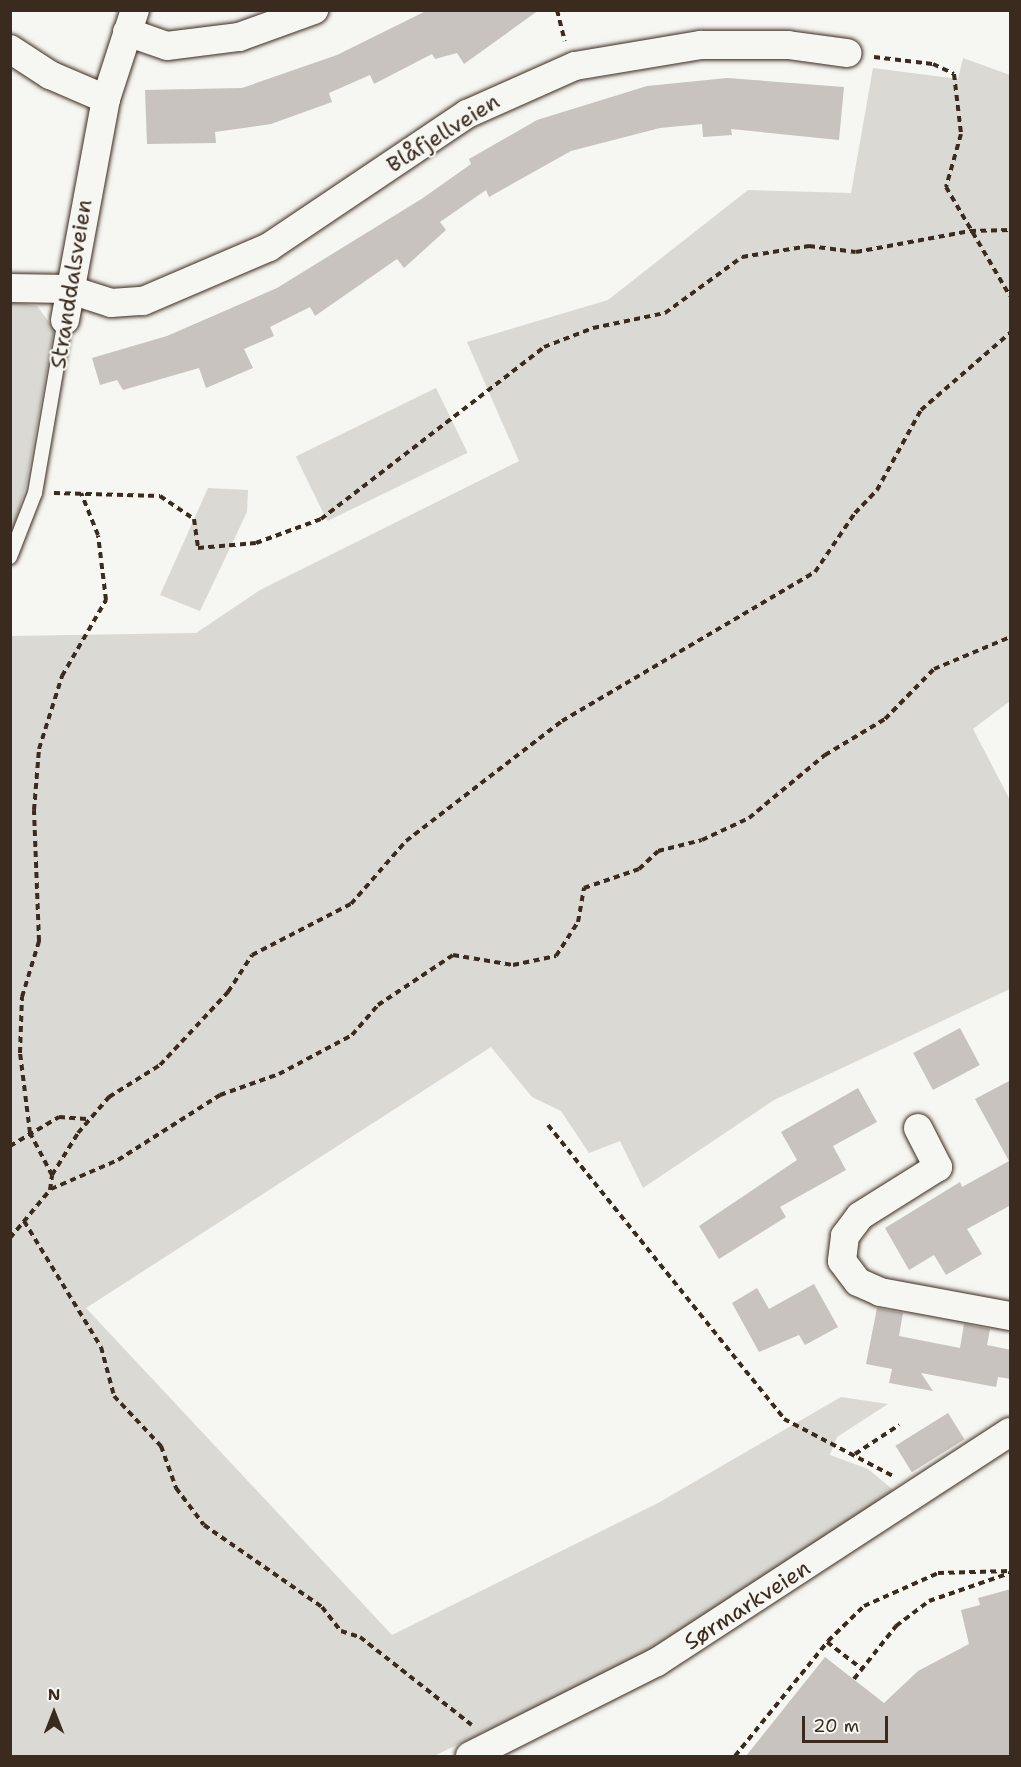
<!DOCTYPE html>
<meta charset="utf-8">
<style>
body{margin:0}
#map{position:relative;width:1021px;height:1767px;overflow:hidden;background:#f6f6f2;font-family:"Shantell Sans",sans-serif}
div>[style]{position:absolute}
.green>*{inset:0;background:#dad9d3;transform-origin:0 0}
.building>*{inset:0;background:#c8c3be;transform-origin:0 0}
.path>*{height:4px;margin-top:-2px;transform-origin:0;background:repeating-linear-gradient(90deg,#3b2a1e 0 6px,transparent 0 10.5px)}
.roads{filter:drop-shadow(0 0 2px #3b2a1e) drop-shadow(0 0 2px #3b2a1e)}
.service>*{height:14px;margin:-7px;padding:0 7px;transform-origin:7px;border-radius:7px;background:#f6f6f2}
.minor>*{height:28px;margin:-14px;padding:0 14px;transform-origin:14px;border-radius:14px;background:#f6f6f2}
span{translate:-50% -50%;white-space:nowrap;text-align:center;line-height:1.15;-webkit-text-stroke:4.5px #f6f6f2;paint-order:stroke}
.street-label{font-size:22px;color:#3b2a1e}
.frame{position:absolute;inset:0;border:12px solid #3b2a1e;pointer-events:none}
.north{position:absolute;left:24px;top:1683px;width:60px;height:60px;-webkit-text-stroke:4px #f6f6f2;paint-order:stroke;rotate:0deg;font-size:16px;font-weight:700;line-height:24px;text-align:center;color:#3b2a1e}
.north::after{content:'';display:block;margin:auto;width:21px;height:27px;background:#3b2a1e;clip-path:polygon(50% 0,100% 100%,50% 72%,0 100%)}
.scale{position:absolute;left:802px;top:1716px;width:86px;height:27px;box-sizing:border-box;border:3px solid #3b2a1e;border-top:0;padding-left:8px;font-size:18px;line-height:21px;white-space:nowrap;color:#3b2a1e;-webkit-text-stroke:4px #f6f6f2;paint-order:stroke}
</style>
<div id="map">
<div class="green">
<div style="clip-path:polygon(963px 58px,1010px 75px,1010px 701px,973px 729px,1010px 800px,1010px 989px,774px 1100px,643px 1188px,620px 1141px,589px 1153px,561px 1111px,532px 1097px,491px 1047px,86px 1308px,392px 1635px,658px 1503px,841px 1397px,888px 1404px,837px 1437px,830px 1455px,868px 1469px,897px 1493px,771px 1578px,630px 1661px,434px 1756px,11px 1756px,10px 636px,196px 633px,260px 590px,519px 461px,467px 342px,608px 300px,748px 190px,851px 193px,873px 68px,958px 79px)"></div>
<div style="clip-path:polygon(11px 302px,37px 306px,54px 329px,26px 485px,11px 536px)"></div>
<div style="left:436px;top:388px;width:72px;height:156px;rotate:64deg"></div>
<div style="clip-path:polygon(208px 488px,248px 490px,247px 512px,200px 611px,160px 595px)"></div>
</div>
<div class="building">
<div style="clip-path:polygon(428px 10px,539px 10px,464px 64px,457px 53px,435px 59px,432px 54px,374px 84px,370px 75px,329px 93px,332px 102px,271px 124px,215px 132px,216px 143px,147px 144px,145px 90px,242px 88px,337px 55px)"></div>
<div style="clip-path:polygon(727px 78px,844px 87px,839px 140px,731px 129px,732px 135px,703px 137px,702px 124px,660px 128px,571px 151px,489px 197px,486px 190px,440px 222px,446px 230px,404px 268px,397px 259px,315px 316px,310px 307px,270px 327px,274px 336px,244px 349px,253px 368px,206px 388px,199px 368px,123px 390px,117px 380px,100px 385px,92px 358px,167px 336px,277px 288px,423px 198px,471px 164px,469px 159px,537px 120px,647px 86px)"></div>
<div style="left:960px;top:1028px;width:42px;height:53px;rotate:62deg"></div>
<div style="clip-path:polygon(1011px 1080px,1011px 1205px,967px 1229px,982px 1254px,946px 1275px,934px 1255px,909px 1270px,885px 1228px,960px 1182px,962px 1187px,1009px 1161px,975px 1099px)"></div>
<div style="clip-path:polygon(858px 1088px,877px 1122px,833px 1146px,846px 1170px,780px 1207px,786px 1217px,719px 1259px,699px 1226px,797px 1160px,781px 1132px)"></div>
<div style="clip-path:polygon(814px 1284px,838px 1327px,805px 1345px,799px 1335px,759px 1352px,732px 1303px,757px 1288px,769px 1309px)"></div>
<div style="clip-path:polygon(877px 1308px,903px 1313px,899px 1336px,960px 1348px,964px 1324px,990px 1329px,987px 1345px,1011px 1350px,1011px 1379px,998px 1377px,996px 1387px,921px 1373px,933px 1391px,889px 1383px,892px 1369px,866px 1364px)"></div>
<div style="left:948px;top:1413px;width:31px;height:62px;rotate:58deg"></div>
<div style="clip-path:polygon(1011px 1589px,1011px 1756px,746px 1756px,825px 1657px,884px 1703px,918px 1671px,969px 1644px,961px 1610px,980px 1605px,978px 1598px)"></div>
</div>
<div class="path">
<div style="left:557px;top:10px;width:32px;rotate:76deg"></div>
<div style="left:874px;top:57px;width:59px;rotate:6.8deg"></div>
<div style="left:933px;top:64px;width:23px;rotate:25deg"></div>
<div style="left:954px;top:74px;width:60px;rotate:83.3deg"></div>
<div style="left:961px;top:134px;width:55px;rotate:105.8deg"></div>
<div style="left:946px;top:187px;width:126px;rotate:59.6deg"></div>
<div style="left:54px;top:493px;width:106px;rotate:1.6deg"></div>
<div style="left:160px;top:496px;width:41px;rotate:34.1deg"></div>
<div style="left:194px;top:519px;width:29px;rotate:82deg"></div>
<div style="left:198px;top:548px;width:58px;rotate:-4.9deg"></div>
<div style="left:256px;top:543px;width:69px;rotate:-20.3deg"></div>
<div style="left:321px;top:519px;width:282px;rotate:-37.6deg"></div>
<div style="left:544px;top:347px;width:53px;rotate:-21.2deg"></div>
<div style="left:593px;top:328px;width:74px;rotate:-11.8deg"></div>
<div style="left:665px;top:313px;width:95px;rotate:-36deg"></div>
<div style="left:742px;top:257px;width:68px;rotate:-9.3deg"></div>
<div style="left:809px;top:246px;width:47px;rotate:7.3deg"></div>
<div style="left:856px;top:252px;width:116px;rotate:-10.4deg"></div>
<div style="left:970px;top:231px;width:40px;rotate:-1.4deg"></div>
<div style="left:548px;top:1125px;width:377px;rotate:51.2deg"></div>
<div style="left:784px;top:1419px;width:123px;rotate:27.6deg"></div>
<div style="left:10px;top:1146px;width:57px;rotate:-30.6deg"></div>
<div style="left:59px;top:1117px;width:31px;rotate:4deg"></div>
<div style="left:52px;top:1175px;width:47px;rotate:-117.6deg"></div>
<div style="left:30px;top:1133px;width:81px;rotate:-97.1deg"></div>
<div style="left:20px;top:1053px;width:56px;rotate:-88deg"></div>
<div style="left:22px;top:997px;width:59px;rotate:-73.1deg"></div>
<div style="left:39px;top:941px;width:131px;rotate:-92.2deg"></div>
<div style="left:34px;top:810px;width:61px;rotate:-85.3deg"></div>
<div style="left:39px;top:749px;width:77px;rotate:-72.5deg"></div>
<div style="left:62px;top:676px;width:88px;rotate:-59.9deg"></div>
<div style="left:106px;top:600px;width:65px;rotate:-97deg"></div>
<div style="left:98px;top:535px;width:45px;rotate:-112deg"></div>
<div style="left:51px;top:1189px;width:73px;rotate:-23.4deg"></div>
<div style="left:118px;top:1160px;width:121px;rotate:-32.5deg"></div>
<div style="left:220px;top:1095px;width:63px;rotate:-19.6deg"></div>
<div style="left:279px;top:1074px;width:83px;rotate:-28.1deg"></div>
<div style="left:352px;top:1035px;width:40px;rotate:-49deg"></div>
<div style="left:378px;top:1005px;width:90px;rotate:-33.7deg"></div>
<div style="left:453px;top:955px;width:61px;rotate:9.5deg"></div>
<div style="left:513px;top:965px;width:44px;rotate:-11.8deg"></div>
<div style="left:556px;top:956px;width:40px;rotate:-57.1deg"></div>
<div style="left:578px;top:922px;width:35px;rotate:-80deg"></div>
<div style="left:584px;top:888px;width:58px;rotate:-19.1deg"></div>
<div style="left:639px;top:869px;width:26px;rotate:-43deg"></div>
<div style="left:658px;top:851px;width:45px;rotate:-14deg"></div>
<div style="left:702px;top:840px;width:52px;rotate:-25.1deg"></div>
<div style="left:749px;top:818px;width:99px;rotate:-39.7deg"></div>
<div style="left:825px;top:755px;width:70px;rotate:-31deg"></div>
<div style="left:885px;top:719px;width:70px;rotate:-45.6deg"></div>
<div style="left:934px;top:669px;width:82px;rotate:-22.8deg"></div>
<div style="left:24px;top:1221px;width:148px;rotate:58.6deg"></div>
<div style="left:101px;top:1347px;width:51px;rotate:75.1deg"></div>
<div style="left:114px;top:1396px;width:69px;rotate:46.8deg"></div>
<div style="left:161px;top:1446px;width:45px;rotate:70.3deg"></div>
<div style="left:176px;top:1488px;width:46px;rotate:52.9deg"></div>
<div style="left:204px;top:1525px;width:144px;rotate:34.8deg"></div>
<div style="left:322px;top:1607px;width:31px;rotate:52deg"></div>
<div style="left:341px;top:1631px;width:20px;rotate:18deg"></div>
<div style="left:360px;top:1637px;width:142px;rotate:38.2deg"></div>
<div style="left:10px;top:1238px;width:62px;rotate:-50.2deg"></div>
<div style="left:50px;top:1190px;width:15px;rotate:-82deg"></div>
<div style="left:52px;top:1175px;width:49px;rotate:-58.2deg"></div>
<div style="left:78px;top:1133px;width:48px;rotate:-49.3deg"></div>
<div style="left:109px;top:1097px;width:60px;rotate:-32.1deg"></div>
<div style="left:160px;top:1065px;width:100px;rotate:-47deg"></div>
<div style="left:228px;top:992px;width:44px;rotate:-57deg"></div>
<div style="left:252px;top:955px;width:111px;rotate:-27.3deg"></div>
<div style="left:351px;top:904px;width:84px;rotate:-48.9deg"></div>
<div style="left:406px;top:841px;width:197px;rotate:-37.6deg"></div>
<div style="left:562px;top:721px;width:294px;rotate:-30.5deg"></div>
<div style="left:815px;top:572px;width:71px;rotate:-55.9deg"></div>
<div style="left:855px;top:513px;width:32px;rotate:-46deg"></div>
<div style="left:877px;top:490px;width:91px;rotate:-61.2deg"></div>
<div style="left:921px;top:410px;width:118px;rotate:-40.9deg"></div>
<div style="left:855px;top:1454px;width:53px;rotate:-33.4deg"></div>
<div style="left:827px;top:1642px;width:44px;rotate:37.6deg"></div>
<div style="left:854px;top:1679px;width:68px;rotate:-51.6deg"></div>
<div style="left:896px;top:1626px;width:41px;rotate:-37.1deg"></div>
<div style="left:929px;top:1601px;width:86px;rotate:-19.1deg"></div>
<div style="left:735px;top:1756px;width:148px;rotate:-51deg"></div>
<div style="left:828px;top:1641px;width:50px;rotate:-44.2deg"></div>
<div style="left:864px;top:1606px;width:81px;rotate:-24deg"></div>
<div style="left:938px;top:1573px;width:72px;rotate:-1.6deg"></div>
</div>
<div class="roads">
<div class="service">
<div style="left:10px;top:557px;width:69px;rotate:-68.7deg"></div>
<div style="left:35px;top:493px;width:176px;rotate:-80.2deg"></div>
</div>
<div class="minor">
<div style="left:127px;top:32px;width:42px;rotate:19.3deg"></div>
<div style="left:167px;top:46px;width:73px;rotate:-7.1deg"></div>
<div style="left:239px;top:37px;width:80px;rotate:-19.8deg"></div>
<div style="left:10px;top:49px;width:48px;rotate:33deg"></div>
<div style="left:50px;top:75px;width:61px;rotate:23.2deg"></div>
<div style="left:10px;top:288px;width:58px;rotate:1deg"></div>
<div style="left:68px;top:289px;width:45px;rotate:18deg"></div>
<div style="left:111px;top:303px;width:32px;rotate:-4deg"></div>
<div style="left:143px;top:301px;width:137px;rotate:-23.2deg"></div>
<div style="left:269px;top:247px;width:239px;rotate:-33.9deg"></div>
<div style="left:467px;top:114px;width:118px;rotate:-24deg"></div>
<div style="left:575px;top:66px;width:128px;rotate:-9.5deg"></div>
<div style="left:701px;top:45px;width:87px"></div>
<div style="left:788px;top:45px;width:60px;rotate:7.7deg"></div>
<div style="left:65px;top:320px;width:225px;rotate:-79.5deg"></div>
<div style="left:106px;top:99px;width:94px;rotate:-72deg"></div>
<div style="left:918px;top:1128px;width:44px;rotate:62.9deg"></div>
<div style="left:938px;top:1167px;width:92px;rotate:147.9deg"></div>
<div style="left:860px;top:1216px;width:25px;rotate:127deg"></div>
<div style="left:845px;top:1236px;width:25px;rotate:97deg"></div>
<div style="left:842px;top:1261px;width:26px;rotate:53deg"></div>
<div style="left:858px;top:1282px;width:24px;rotate:24deg"></div>
<div style="left:880px;top:1292px;width:132px;rotate:10.5deg"></div>
<div style="left:470px;top:1756px;width:209px;rotate:-26.7deg"></div>
<div style="left:657px;top:1662px;width:421px;rotate:-33.1deg"></div>
</div>
</div>
<div class="street-label">
<span style="left:443px;top:133px;rotate:-32deg">Blåfjellveien</span>
<span style="left:71px;top:284px;rotate:-81deg">Stranddalsveien</span>
<span style="left:747px;top:1605px;rotate:-33deg">Sørmarkveien</span>
</div>
<div class="frame"></div>
<div class="north">N</div>
<div class="scale">20 m</div>
</div>
